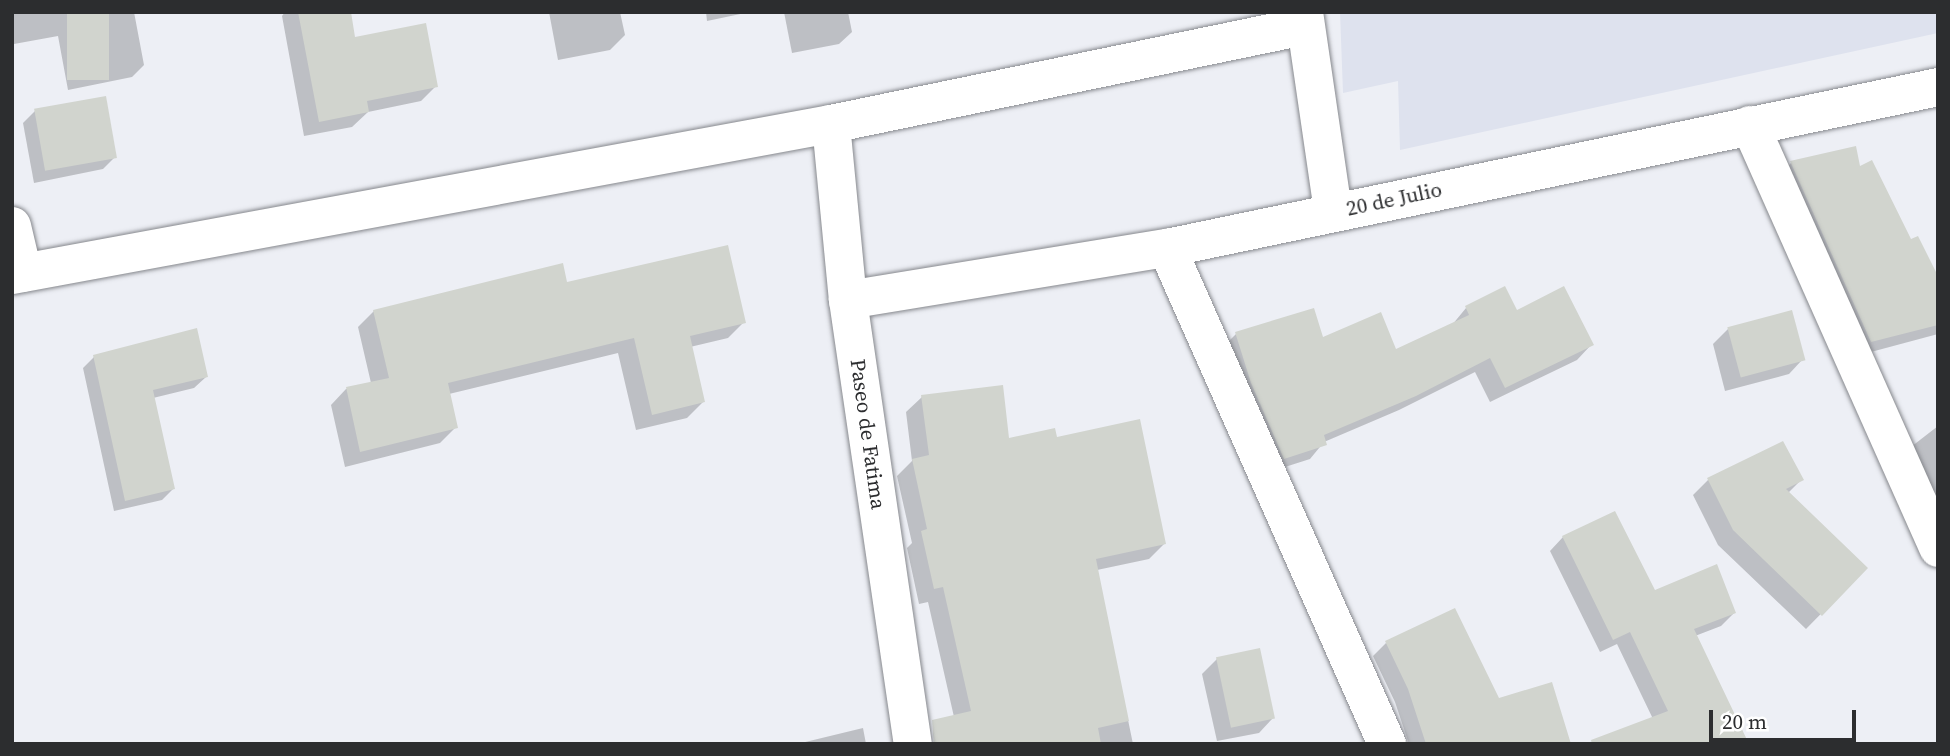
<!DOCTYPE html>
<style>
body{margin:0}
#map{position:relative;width:1950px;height:756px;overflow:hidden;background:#edeff5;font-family:"Source Serif 4",serif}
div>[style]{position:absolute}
.built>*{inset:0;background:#dee2ee}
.shadow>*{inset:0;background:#0003}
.building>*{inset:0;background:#d1d4ce;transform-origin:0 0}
.roads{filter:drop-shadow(0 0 2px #86888d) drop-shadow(0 0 2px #86888d)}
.minor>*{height:38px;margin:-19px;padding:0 19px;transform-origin:19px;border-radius:19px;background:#fff}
span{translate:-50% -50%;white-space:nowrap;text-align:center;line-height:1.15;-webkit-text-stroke:7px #fff;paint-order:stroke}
.street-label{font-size:21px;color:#2c2d2f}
.frame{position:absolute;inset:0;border:14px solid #2c2d2f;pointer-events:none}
.scale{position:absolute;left:1709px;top:710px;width:147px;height:32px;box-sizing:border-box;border:4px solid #2c2d2f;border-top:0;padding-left:9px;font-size:21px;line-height:24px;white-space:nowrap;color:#2c2d2f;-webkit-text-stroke:5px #fff;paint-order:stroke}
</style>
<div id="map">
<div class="built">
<div style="clip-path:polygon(1340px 12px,1938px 12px,1938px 33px,1400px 150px,1398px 81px,1343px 93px)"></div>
</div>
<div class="shadow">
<div style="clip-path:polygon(12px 12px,134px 12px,144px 65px,132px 77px,68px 90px,58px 36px,14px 44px)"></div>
<div style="clip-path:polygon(285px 12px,349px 12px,354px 39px,436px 86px,421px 101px,368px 112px,352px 127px,304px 136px,282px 16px)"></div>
<div style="clip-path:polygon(549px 12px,620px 12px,625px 35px,610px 50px,558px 60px)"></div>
<div style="clip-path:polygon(706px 12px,750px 12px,707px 21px)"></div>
<div style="clip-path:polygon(784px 12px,848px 12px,852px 32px,839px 44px,792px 53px)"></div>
<div style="clip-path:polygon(35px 111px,115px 157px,103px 169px,34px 183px,23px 123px)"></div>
<div style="clip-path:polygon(1791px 163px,1859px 169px,1938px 280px,1938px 334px,1856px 356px,1777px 177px)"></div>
<div style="clip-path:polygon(566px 284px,744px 322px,728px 338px,690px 347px,703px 402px,687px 418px,636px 430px,618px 353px,449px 394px,456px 427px,440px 443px,345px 467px,331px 405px,346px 389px,371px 383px,358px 327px,374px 311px)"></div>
<div style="clip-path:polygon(1504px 288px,1516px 312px,1591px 345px,1577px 360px,1490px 402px,1475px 372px,1399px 410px,1324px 442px,1310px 459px,1269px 472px,1221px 349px,1236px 334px,1322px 339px,1395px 352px,1452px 325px,1466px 308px)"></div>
<div style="clip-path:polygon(1728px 329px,1803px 359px,1789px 374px,1725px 391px,1713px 344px)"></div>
<div style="clip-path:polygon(94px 357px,206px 377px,194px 388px,153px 398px,174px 488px,162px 500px,114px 511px,83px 368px)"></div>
<div style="clip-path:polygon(922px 397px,1008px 440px,1056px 439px,1164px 544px,1149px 559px,1097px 570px,1133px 744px,935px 744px,933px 733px,948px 718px,954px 717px,928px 602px,919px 604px,907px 548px,912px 543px,897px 476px,912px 461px,906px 412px)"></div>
<div style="clip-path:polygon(1938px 426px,1938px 499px,1907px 450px)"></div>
<div style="clip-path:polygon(1802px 479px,1788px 493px,1866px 568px,1806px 629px,1718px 545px,1693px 495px,1708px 480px)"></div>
<div style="clip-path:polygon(1563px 537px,1654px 592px,1734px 613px,1721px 626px,1695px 636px,1747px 744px,1586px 744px,1653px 719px,1617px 644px,1600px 652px,1550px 551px)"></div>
<div style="clip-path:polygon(1386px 643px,1498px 700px,1569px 744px,1409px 744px,1395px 702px,1373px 656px)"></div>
<div style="clip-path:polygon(1217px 659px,1273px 718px,1259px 733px,1217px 741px,1202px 674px)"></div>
<div style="clip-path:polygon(863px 728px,866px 744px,797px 744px)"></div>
</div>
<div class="building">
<div style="left:67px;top:12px;width:42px;height:68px"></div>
<div style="clip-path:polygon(298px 12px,351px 12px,355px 37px,426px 23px,438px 87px,367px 101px,369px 112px,319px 122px)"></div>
<div style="left:106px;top:96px;width:63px;height:73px;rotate:80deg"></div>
<div style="clip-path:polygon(1856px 146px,1860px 166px,1872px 160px,1911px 239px,1918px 236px,1938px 276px,1938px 325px,1871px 342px,1790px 161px)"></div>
<div style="clip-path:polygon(728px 245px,746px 323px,690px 336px,705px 402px,652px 415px,634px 338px,448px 383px,458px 428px,360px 452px,346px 387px,389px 378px,373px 310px,563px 263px,567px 282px)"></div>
<div style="clip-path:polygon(1505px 286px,1517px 310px,1564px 286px,1594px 345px,1505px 388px,1490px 358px,1416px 396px,1324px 435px,1327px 445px,1284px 459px,1251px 383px,1235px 332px,1314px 308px,1323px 337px,1381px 312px,1396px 349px,1469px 315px,1465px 306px)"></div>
<div style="left:1792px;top:310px;width:52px;height:67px;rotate:75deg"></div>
<div style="clip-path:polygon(197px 328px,208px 377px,153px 390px,175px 489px,125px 501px,93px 355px)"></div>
<div style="clip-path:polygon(1003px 385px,1009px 438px,1055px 428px,1057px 437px,1140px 419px,1166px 544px,1096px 559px,1129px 721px,1098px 728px,1101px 744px,934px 744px,932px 720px,971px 711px,943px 587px,934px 589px,921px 531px,927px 529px,912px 459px,929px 455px,921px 395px)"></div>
<div style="clip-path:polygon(1783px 441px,1804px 480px,1786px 489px,1868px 568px,1822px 616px,1733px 530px,1707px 478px)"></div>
<div style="clip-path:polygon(1615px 511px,1655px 590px,1717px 564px,1736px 613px,1694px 629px,1749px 744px,1592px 744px,1591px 740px,1668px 711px,1630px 632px,1613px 640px,1562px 536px)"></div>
<div style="clip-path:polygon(1455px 608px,1499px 698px,1552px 682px,1571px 744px,1426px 744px,1408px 689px,1385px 641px)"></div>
<div style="left:1260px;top:648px;width:72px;height:45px;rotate:78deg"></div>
</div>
<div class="roads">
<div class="minor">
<div style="left:1304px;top:12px;width:202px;rotate:81.7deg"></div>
<div style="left:831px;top:124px;width:177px;rotate:84.5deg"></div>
<div style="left:848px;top:300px;width:449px;rotate:81.7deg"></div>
<div style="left:1750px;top:125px;width:463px;rotate:66deg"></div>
<div style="left:12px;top:226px;width:48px;rotate:76.8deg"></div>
<div style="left:1167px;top:248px;width:543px;rotate:66.08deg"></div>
<div style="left:12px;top:275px;width:833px;rotate:-10.45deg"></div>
<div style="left:831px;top:124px;width:483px;rotate:-11.7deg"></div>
<div style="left:848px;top:300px;width:323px;rotate:-9.3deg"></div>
<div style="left:1167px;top:248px;width:788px;rotate:-11.79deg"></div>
</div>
</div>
<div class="street-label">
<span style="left:1394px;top:199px;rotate:-12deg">20 de Julio</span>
<span style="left:868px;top:434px;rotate:82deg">Paseo de Fatima</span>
</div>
<div class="frame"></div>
<div class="scale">20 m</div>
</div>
